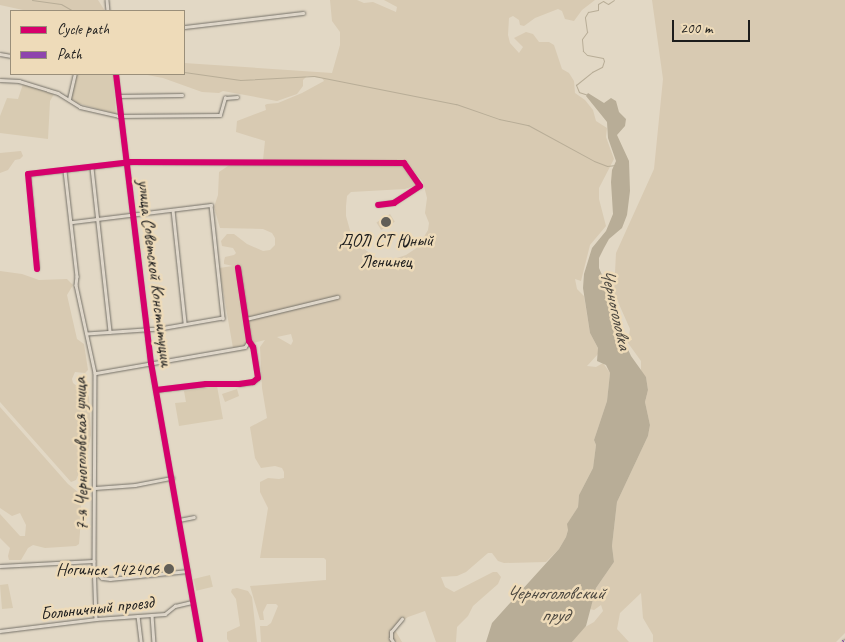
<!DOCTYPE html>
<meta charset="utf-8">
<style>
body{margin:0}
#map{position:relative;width:845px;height:642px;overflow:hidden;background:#e2d8c5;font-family:Caveat,sans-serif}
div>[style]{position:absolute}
.built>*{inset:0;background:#d8cbb2;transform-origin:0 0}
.green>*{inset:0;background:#d8cab2;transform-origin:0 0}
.water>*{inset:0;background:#b8ad97}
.stream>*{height:1px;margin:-0.5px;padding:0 0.5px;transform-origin:0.5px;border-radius:0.5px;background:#b8ad97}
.roads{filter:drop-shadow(0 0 1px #757168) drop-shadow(0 0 1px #757168)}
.minor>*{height:2.5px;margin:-1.25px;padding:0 1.25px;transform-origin:1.25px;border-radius:1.25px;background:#ded6c9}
.tertiary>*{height:2.5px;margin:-1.25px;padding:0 1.25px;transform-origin:1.25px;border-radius:1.25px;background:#ded6c9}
.quiet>*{height:5px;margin-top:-2.5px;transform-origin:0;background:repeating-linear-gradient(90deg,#8e44ad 0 10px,transparent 0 15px)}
.cycleway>*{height:6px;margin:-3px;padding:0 3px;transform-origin:3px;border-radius:3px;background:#d6006c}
.dots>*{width:14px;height:14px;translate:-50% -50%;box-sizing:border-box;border:2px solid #eedbb9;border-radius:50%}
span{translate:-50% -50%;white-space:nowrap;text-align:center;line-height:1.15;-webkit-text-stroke:5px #eedbb9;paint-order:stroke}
.poi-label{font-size:18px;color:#1c1c1c}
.right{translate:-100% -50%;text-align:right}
.street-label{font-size:18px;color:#1c1c1c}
.water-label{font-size:19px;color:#4c4840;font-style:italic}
.legend{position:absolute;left:10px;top:10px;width:175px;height:65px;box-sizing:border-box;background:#eedbb9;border:1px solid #9a8f7a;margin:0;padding:6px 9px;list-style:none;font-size:15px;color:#1c1c1c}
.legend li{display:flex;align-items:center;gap:10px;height:25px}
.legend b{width:25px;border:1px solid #9a8f7a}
.scale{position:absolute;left:672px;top:20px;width:78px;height:22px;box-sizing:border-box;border:2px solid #1c1c1c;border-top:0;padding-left:6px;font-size:15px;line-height:18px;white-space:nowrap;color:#1c1c1c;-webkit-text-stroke:4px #eedbb9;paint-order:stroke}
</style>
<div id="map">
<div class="built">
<div style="clip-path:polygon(76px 74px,113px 74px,116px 114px,77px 103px,71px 98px)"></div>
<div style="clip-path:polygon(23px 84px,54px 94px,50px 101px,48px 139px,0 133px,0 116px,7px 98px,18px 99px)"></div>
<div style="clip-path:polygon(217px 386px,223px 419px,179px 426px,175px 403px,186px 402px,184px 391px)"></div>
<div style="left:210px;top:575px;width:12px;height:17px;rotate:76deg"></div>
<div style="clip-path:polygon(8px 584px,13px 608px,2px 609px,0 585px)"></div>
</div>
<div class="green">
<div style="clip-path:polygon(0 0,98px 0,105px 11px,23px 10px,0 5px)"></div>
<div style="clip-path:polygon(evenodd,330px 0,357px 0,364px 3px,373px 2px,396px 12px,397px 7px,384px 0,595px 0,582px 10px,574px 21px,565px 19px,562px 11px,558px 9px,535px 18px,524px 26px,520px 25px,519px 20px,513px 16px,509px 18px,508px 35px,510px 43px,519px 53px,523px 47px,514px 38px,526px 32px,533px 34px,539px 42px,549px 42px,554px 45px,562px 69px,569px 73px,574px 81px,575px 93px,585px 100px,593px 110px,596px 121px,607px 128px,606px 137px,614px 159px,599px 188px,599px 199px,606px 226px,590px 245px,581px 281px,575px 279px,577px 289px,584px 296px,590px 333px,598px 348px,598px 354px,587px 366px,596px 367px,603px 363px,610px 373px,607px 401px,594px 440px,596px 445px,593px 468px,579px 495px,578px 507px,568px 523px,568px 530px,566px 537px,559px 549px,546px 562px,504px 563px,498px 561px,492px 553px,488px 553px,466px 572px,457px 576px,441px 577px,445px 587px,454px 592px,493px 572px,497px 572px,501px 577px,498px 584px,473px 606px,468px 616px,457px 627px,456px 642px,436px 642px,425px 611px,408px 617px,396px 626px,395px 630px,402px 642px,261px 642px,260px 626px,267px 626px,271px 623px,278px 606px,276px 604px,267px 604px,263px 612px,264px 620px,260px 620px,250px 586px,326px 580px,326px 560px,324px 558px,260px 558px,268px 508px,260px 492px,260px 482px,268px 478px,279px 479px,284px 478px,284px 472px,282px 468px,275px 466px,261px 468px,255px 458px,250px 427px,267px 418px,262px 388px,260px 347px,265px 340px,233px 348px,219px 268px,233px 266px,224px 264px,224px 261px,225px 257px,234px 255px,236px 253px,233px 248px,222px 246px,221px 241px,227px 234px,234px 234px,247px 244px,263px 251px,270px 250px,275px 245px,275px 238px,272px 233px,263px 229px,220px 228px,214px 207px,218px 195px,219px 172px,231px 164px,403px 164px,417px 185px,405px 189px,351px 192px,347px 196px,346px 206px,346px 216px,351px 234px,360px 246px,378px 259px,391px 260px,406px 255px,418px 247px,428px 230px,429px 223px,425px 213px,427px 198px,423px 182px,404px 160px,263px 160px,265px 141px,236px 132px,237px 121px,266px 110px,265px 105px,267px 104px,278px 103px,302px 93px,324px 81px,322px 78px,307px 76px,303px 80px,303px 86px,297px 94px,277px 101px,223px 91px,219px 93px,202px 92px,163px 78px,142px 74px,184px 74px,184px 63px,332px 73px,340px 45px,340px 32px,332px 21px,330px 0,291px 334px,293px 341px,291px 345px,277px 337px,291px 334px)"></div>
<div style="clip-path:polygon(652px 0,845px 0,845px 633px,836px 642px,653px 642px,653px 635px,643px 618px,641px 593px,620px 613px,617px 629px,629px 642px,572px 642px,580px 630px,594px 622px,603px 611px,601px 605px,594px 610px,590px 609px,596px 588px,614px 562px,612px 546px,617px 502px,648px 436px,650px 425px,645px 402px,648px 390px,646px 377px,641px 371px,641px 361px,628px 343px,630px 329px,614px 293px,616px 253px,654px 169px,663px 79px)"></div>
<div style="clip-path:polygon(21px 151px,23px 156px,20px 159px,15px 160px,8px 170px,0 173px,0 153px)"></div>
<div style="left:390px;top:214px;width:9px;height:16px;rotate:58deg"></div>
<div style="clip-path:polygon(0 271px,22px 274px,39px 280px,67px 279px,73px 285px,67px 295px,77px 339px,84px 344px,88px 370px,85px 373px,75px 372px,72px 379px,73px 383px,89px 396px,91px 435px,87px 455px,76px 480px,71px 482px,0 402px)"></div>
<div style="clip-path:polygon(237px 389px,239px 396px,225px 402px,222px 394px)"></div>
<div style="clip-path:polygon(0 407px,68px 484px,78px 492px,81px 499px,80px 532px,79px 544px,76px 546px,45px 548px,33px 545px,28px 548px,21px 560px,9px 560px,8px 556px,10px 548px,0 538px,0 514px,20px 536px,25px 536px,26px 525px,20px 513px,12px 516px,0 508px)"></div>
<div style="clip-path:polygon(237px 588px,248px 591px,252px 597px,257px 642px,229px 642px,227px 639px,227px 632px,240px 626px,236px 599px,231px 592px,232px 589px)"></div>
</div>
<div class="water">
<div style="clip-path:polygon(588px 93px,604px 103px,611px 98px,616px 101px,619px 112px,626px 119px,625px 126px,617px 135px,629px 161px,630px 191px,627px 215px,622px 228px,609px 239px,604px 248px,599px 258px,599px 268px,612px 298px,620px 332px,631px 356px,646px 377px,648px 390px,645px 402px,650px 425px,648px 436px,617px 502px,612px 546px,614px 562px,596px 588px,586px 626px,572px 642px,486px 642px,492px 623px,559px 549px,566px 537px,568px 530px,567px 524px,578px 507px,579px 495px,593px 468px,596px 445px,594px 440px,607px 401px,610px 373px,606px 365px,597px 361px,598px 348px,590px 333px,583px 288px,584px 274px,592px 248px,606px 231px,613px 214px,611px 182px,612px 170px,616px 161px,608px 138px,607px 122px,586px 96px)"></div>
</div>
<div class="stream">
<div style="left:32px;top:0;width:29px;rotate:8deg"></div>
<div style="left:61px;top:4px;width:14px;rotate:30deg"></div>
<div style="left:184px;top:72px;width:57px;rotate:8.1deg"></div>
<div style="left:240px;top:80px;width:74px;rotate:-3.1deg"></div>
<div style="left:314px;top:76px;width:145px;rotate:11.2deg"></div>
<div style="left:456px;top:104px;width:46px;rotate:19.2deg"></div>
<div style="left:499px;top:119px;width:30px;rotate:12deg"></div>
<div style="left:528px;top:125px;width:75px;rotate:28.6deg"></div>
<div style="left:594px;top:161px;width:14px;rotate:21deg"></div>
<div style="left:607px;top:166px;width:9px;rotate:-6deg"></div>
<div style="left:588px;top:95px;width:9px;rotate:-162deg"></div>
<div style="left:579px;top:92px;width:8px;rotate:-113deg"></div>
<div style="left:576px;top:85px;width:21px;rotate:-39deg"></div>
<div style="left:592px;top:72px;width:11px;rotate:-27deg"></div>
<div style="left:602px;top:67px;width:6px;rotate:-72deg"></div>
<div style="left:604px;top:61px;width:3px;rotate:-108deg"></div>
<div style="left:603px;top:58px;width:16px;rotate:-169deg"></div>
<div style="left:587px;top:55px;width:6px;rotate:-135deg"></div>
<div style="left:583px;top:51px;width:12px;rotate:-95deg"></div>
<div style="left:582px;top:39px;width:9px;rotate:-54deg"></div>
<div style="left:587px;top:32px;width:15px;rotate:-98deg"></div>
<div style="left:585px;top:17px;width:6px;rotate:-59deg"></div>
<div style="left:588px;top:12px;width:10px;rotate:-11deg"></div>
<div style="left:598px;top:10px;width:6px;rotate:-90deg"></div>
<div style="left:598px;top:4px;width:6px;rotate:-31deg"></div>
<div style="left:603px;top:1px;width:6px;rotate:31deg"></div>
<div style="left:608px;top:4px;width:7px;rotate:-34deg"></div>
</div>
<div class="roads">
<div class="minor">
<div style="left:184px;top:27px;width:120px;rotate:-6.7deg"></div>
<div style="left:0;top:54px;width:11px;rotate:10deg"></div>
<div style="left:0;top:80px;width:19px;rotate:3deg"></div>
<div style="left:19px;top:81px;width:30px;rotate:17deg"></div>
<div style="left:48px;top:90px;width:10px;rotate:17deg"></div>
<div style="left:58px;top:93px;width:26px;rotate:32deg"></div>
<div style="left:80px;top:107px;width:39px;rotate:13deg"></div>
<div style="left:118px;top:116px;width:102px;rotate:-0.6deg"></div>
<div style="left:220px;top:115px;width:18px;rotate:-74deg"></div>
<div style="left:225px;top:98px;width:12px;rotate:-5deg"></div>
<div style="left:119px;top:96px;width:63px;rotate:-0.9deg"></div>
<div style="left:69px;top:99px;width:26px;rotate:-77deg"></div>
<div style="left:92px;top:168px;width:165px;rotate:83.7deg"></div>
<div style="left:65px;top:171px;width:106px;rotate:83.5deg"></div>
<div style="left:77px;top:276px;width:9px;rotate:96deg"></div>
<div style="left:76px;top:285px;width:90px;rotate:77.8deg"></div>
<div style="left:95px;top:373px;width:188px;rotate:90.3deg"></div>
<div style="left:94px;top:561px;width:58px;rotate:88deg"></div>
<div style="left:173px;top:210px;width:114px;rotate:83.9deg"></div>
<div style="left:72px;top:222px;width:140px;rotate:-7deg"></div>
<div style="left:211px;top:205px;width:114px;rotate:83.9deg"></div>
<div style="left:223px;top:318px;width:65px;rotate:170.2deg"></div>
<div style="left:159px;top:329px;width:72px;rotate:176deg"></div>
<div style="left:37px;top:269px;width:95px;rotate:-95.4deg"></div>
<div style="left:28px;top:174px;width:104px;rotate:-6.6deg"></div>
<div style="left:131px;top:162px;width:273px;rotate:0.2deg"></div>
<div style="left:404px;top:163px;width:28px;rotate:55deg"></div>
<div style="left:420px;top:186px;width:31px;rotate:147deg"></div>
<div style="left:394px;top:203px;width:16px;rotate:173deg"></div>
<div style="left:246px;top:319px;width:94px;rotate:-13.6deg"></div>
<div style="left:96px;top:373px;width:151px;rotate:-9.9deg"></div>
<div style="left:245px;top:347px;width:7px;rotate:-56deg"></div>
<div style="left:156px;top:390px;width:50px;rotate:-6.8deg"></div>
<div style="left:206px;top:384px;width:33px"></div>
<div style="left:239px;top:384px;width:14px;rotate:-8deg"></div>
<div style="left:253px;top:382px;width:6px;rotate:-39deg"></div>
<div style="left:258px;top:378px;width:31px;rotate:-99deg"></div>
<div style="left:253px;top:347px;width:7px;rotate:-124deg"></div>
<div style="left:249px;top:341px;width:74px;rotate:-98.6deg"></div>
<div style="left:95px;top:488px;width:40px;rotate:-4.3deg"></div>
<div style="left:135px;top:485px;width:38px;rotate:-11deg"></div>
<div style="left:179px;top:520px;width:15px;rotate:-11deg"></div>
<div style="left:0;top:566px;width:93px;rotate:-3.1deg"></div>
<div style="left:97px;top:573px;width:7px;rotate:45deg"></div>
<div style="left:102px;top:578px;width:8px;rotate:7deg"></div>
<div style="left:110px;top:579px;width:78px;rotate:-5.9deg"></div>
<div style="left:152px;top:615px;width:27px;rotate:86deg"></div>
<div style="left:138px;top:616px;width:26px;rotate:83deg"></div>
<div style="left:0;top:631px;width:97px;rotate:-7.1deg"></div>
<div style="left:96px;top:619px;width:69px;rotate:-4.1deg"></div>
<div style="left:165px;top:614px;width:13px;rotate:-39deg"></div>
<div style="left:175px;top:606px;width:18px;rotate:-13deg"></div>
<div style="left:393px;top:642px;width:4px;rotate:-124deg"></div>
<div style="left:391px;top:639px;width:7px;rotate:-90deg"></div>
<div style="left:391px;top:632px;width:17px;rotate:-50deg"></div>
<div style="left:844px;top:642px;width:1px;rotate:-45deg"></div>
</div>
<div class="tertiary">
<div style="left:107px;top:0;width:11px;rotate:85deg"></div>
<div style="left:116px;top:74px;width:291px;rotate:83.1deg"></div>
<div style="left:151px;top:363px;width:283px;rotate:80deg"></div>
</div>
</div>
<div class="quiet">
<div style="left:844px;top:642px;width:1px;rotate:-45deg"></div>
</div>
<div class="cycleway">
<div style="left:116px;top:74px;width:291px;rotate:83.1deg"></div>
<div style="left:151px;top:363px;width:283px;rotate:80deg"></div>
<div style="left:37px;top:269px;width:95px;rotate:-95.4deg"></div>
<div style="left:28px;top:174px;width:104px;rotate:-6.6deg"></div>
<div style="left:131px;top:162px;width:273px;rotate:0.2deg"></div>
<div style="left:404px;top:163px;width:28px;rotate:55deg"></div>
<div style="left:420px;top:186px;width:31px;rotate:147deg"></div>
<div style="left:394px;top:203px;width:16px;rotate:173deg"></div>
<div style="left:156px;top:390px;width:50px;rotate:-6.8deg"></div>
<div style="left:206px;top:384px;width:33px"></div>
<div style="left:239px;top:384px;width:14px;rotate:-8deg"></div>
<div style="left:253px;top:382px;width:6px;rotate:-39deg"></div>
<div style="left:258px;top:378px;width:31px;rotate:-99deg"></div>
<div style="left:253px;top:347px;width:7px;rotate:-124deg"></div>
<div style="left:249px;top:341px;width:74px;rotate:-98.6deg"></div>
</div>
<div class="dots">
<div style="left:386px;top:222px;background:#615e57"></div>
<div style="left:169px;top:569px;background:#615e57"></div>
</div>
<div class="poi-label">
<span style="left:386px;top:251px">ДОЛ СТ Юный<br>Ленинец</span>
<span class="right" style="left:159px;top:569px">Ногинск 142406</span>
</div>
<div class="street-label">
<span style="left:155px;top:273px;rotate:83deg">улица Советской Конституции</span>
<span style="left:81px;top:454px;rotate:-91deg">7-я Черноголовская улица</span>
<span style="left:97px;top:608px;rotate:-6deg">Больничный проезд</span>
</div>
<div class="water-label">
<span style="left:615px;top:309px;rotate:77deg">Черноголовка</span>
<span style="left:555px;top:605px">Черноголовский<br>пруд</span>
</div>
<ul class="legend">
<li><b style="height:6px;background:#d6006c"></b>Cycle path</li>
<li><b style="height:6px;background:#8e44ad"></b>Path</li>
</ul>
<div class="scale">200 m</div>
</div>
